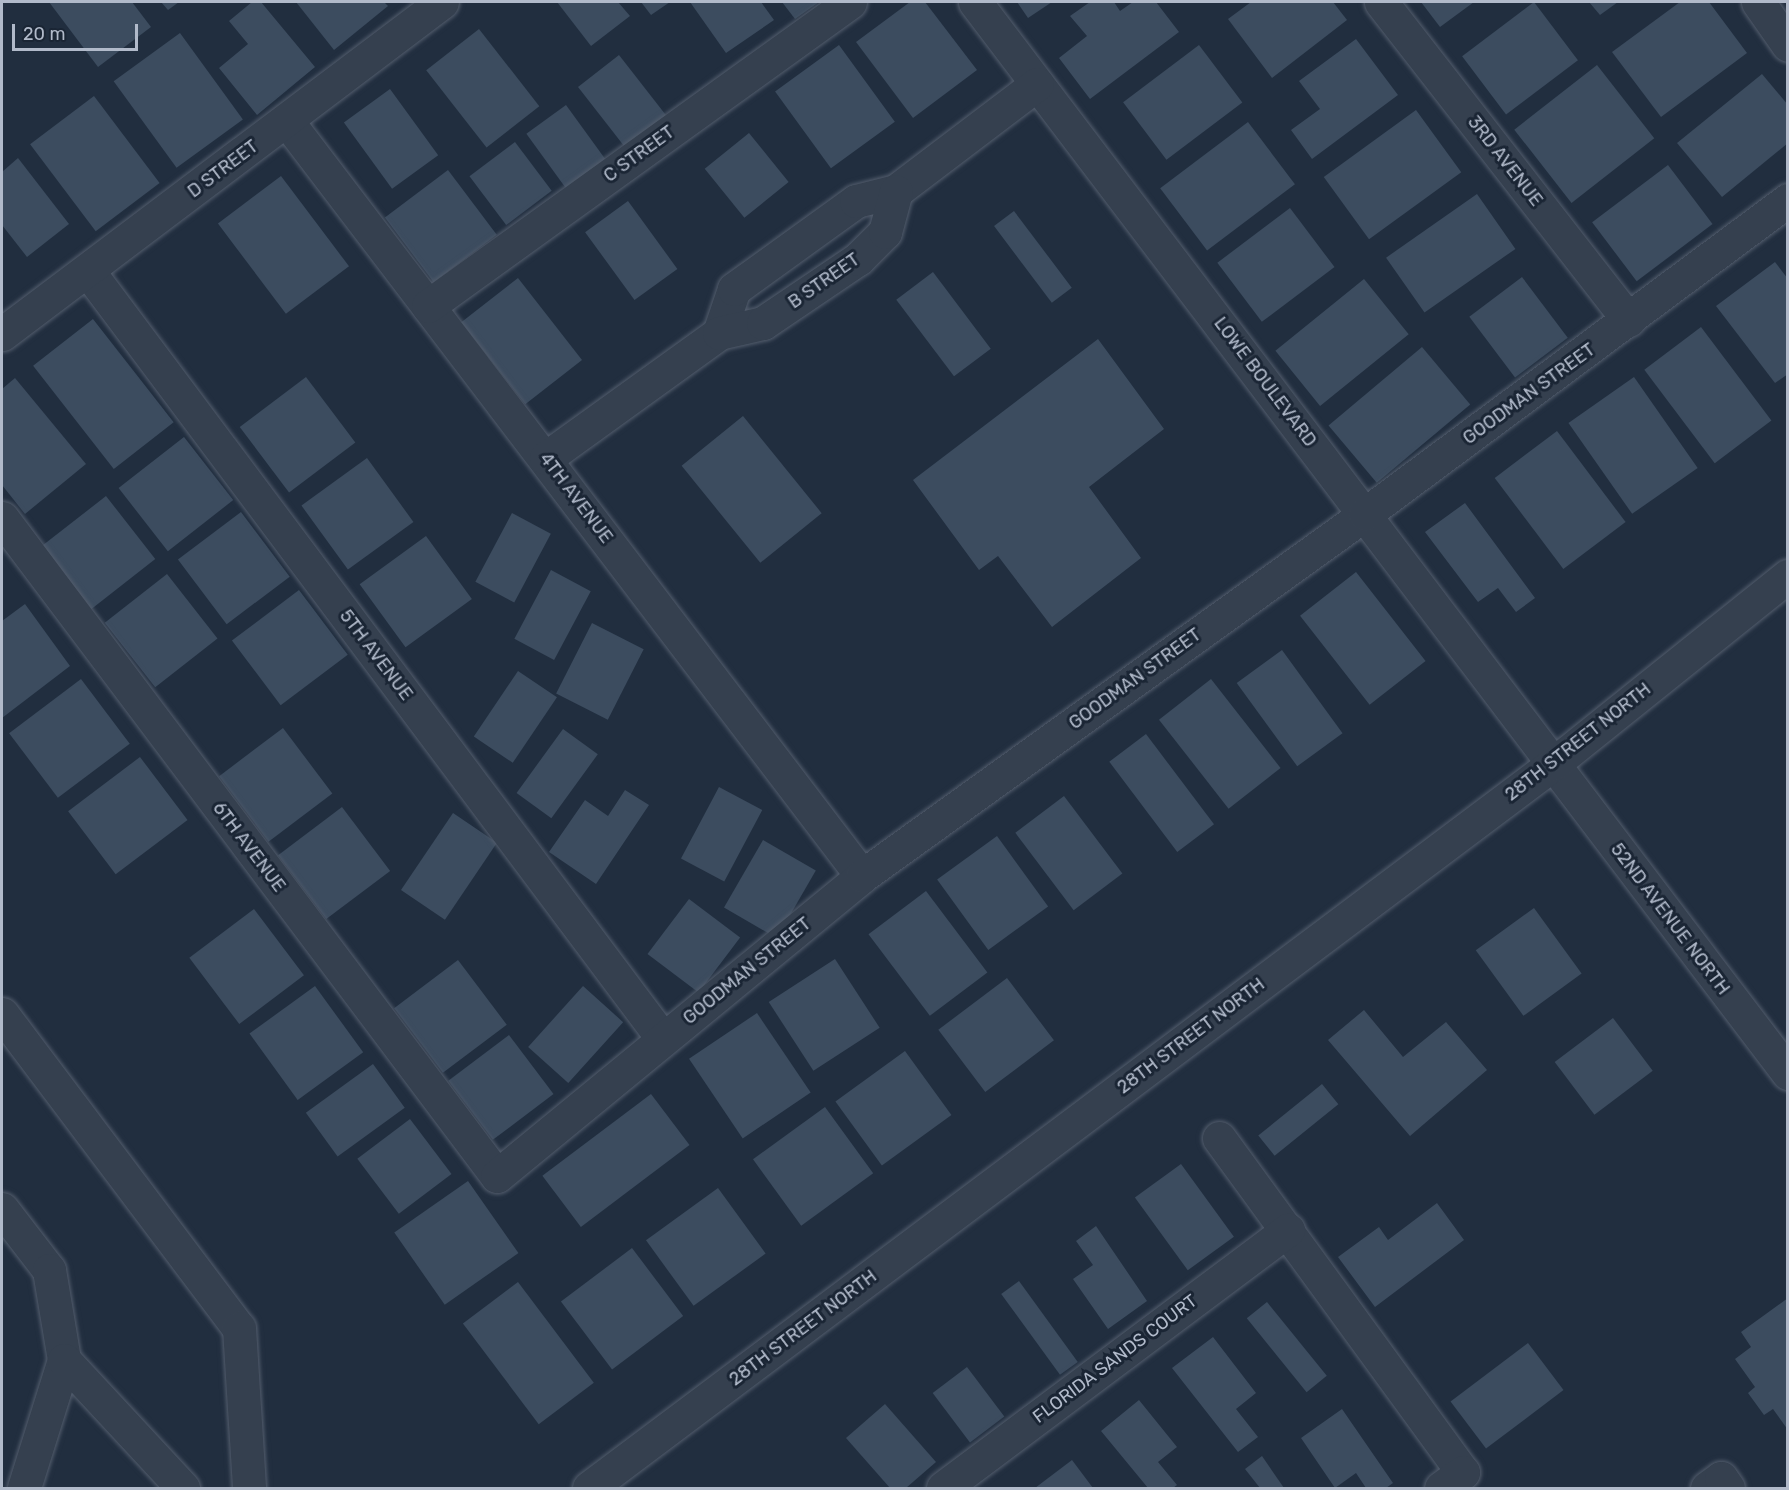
<!DOCTYPE html>
<style>
body{margin:0}
#map{position:relative;width:1789px;height:1490px;overflow:hidden;background:#212e3f;font-family:Rubik,sans-serif}
div>[style]{position:absolute}
.building>*{inset:0;background:#3c4c5f;transform-origin:0 0}
.roads{filter:drop-shadow(0 0 2px #535d6d) drop-shadow(0 0 2px #535d6d)}
.minor>*{height:33px;margin:-16.5px;padding:0 16.5px;transform-origin:16.5px;border-radius:16.5px;background:#35404f}
span{translate:-50% -50%;white-space:nowrap;text-align:center;line-height:1.15;-webkit-text-stroke:6px #1a2534;paint-order:stroke}
.street-label{font-size:18px;color:#b1baca}
.frame{position:absolute;inset:0;border:3px solid #b1baca;pointer-events:none}
.scale{position:absolute;left:12px;top:24px;width:126px;height:27px;box-sizing:border-box;border:3px solid #b1baca;border-top:0;padding-left:8px;font-size:18px;line-height:21px;white-space:nowrap;color:#b1baca;-webkit-text-stroke:4px #1a2534;paint-order:stroke}
</style>
<div id="map">
<div class="building">
<div style="clip-path:polygon(49px 2px,132px 2px,151px 27px,98px 67px)"></div>
<div style="clip-path:polygon(161px 2px,179px 2px,168px 10px)"></div>
<div style="clip-path:polygon(252px 2px,261px 2px,315px 67px,257px 115px,219px 68px,248px 44px,229px 21px)"></div>
<div style="clip-path:polygon(296px 2px,384px 2px,388px 6px,334px 50px)"></div>
<div style="clip-path:polygon(557px 2px,618px 2px,630px 16px,591px 46px)"></div>
<div style="clip-path:polygon(641px 2px,670px 2px,651px 15px)"></div>
<div style="clip-path:polygon(690px 2px,761px 2px,774px 20px,726px 53px)"></div>
<div style="clip-path:polygon(782px 2px,819px 2px,795px 19px)"></div>
<div style="clip-path:polygon(910px 2px,925px 2px,977px 70px,913px 118px,856px 42px)"></div>
<div style="clip-path:polygon(1017px 2px,1052px 2px,1028px 18px)"></div>
<div style="clip-path:polygon(1090px 2px,1114px 2px,1120px 11px,1133px 2px,1156px 2px,1179px 32px,1090px 99px,1059px 58px,1087px 36px,1070px 16px)"></div>
<div style="clip-path:polygon(1251px 2px,1333px 2px,1347px 20px,1272px 78px,1228px 19px)"></div>
<div style="clip-path:polygon(1421px 2px,1474px 2px,1440px 27px)"></div>
<div style="left:1534px;top:2px;width:73px;height:90px;rotate:53deg"></div>
<div style="clip-path:polygon(1589px 2px,1618px 2px,1600px 15px)"></div>
<div style="clip-path:polygon(1680px 2px,1709px 2px,1747px 53px,1661px 117px,1612px 52px)"></div>
<div style="left:479px;top:29px;width:98px;height:67px;rotate:52deg"></div>
<div style="left:180px;top:33px;width:107px;height:82px;rotate:54deg"></div>
<div style="clip-path:polygon(1356px 39px,1398px 95px,1312px 159px,1291px 130px,1320px 109px,1299px 81px)"></div>
<div style="left:839px;top:45px;width:95px;height:79px;rotate:54deg"></div>
<div style="left:1199px;top:45px;width:72px;height:95px;rotate:53deg"></div>
<div style="left:619px;top:55px;width:77px;height:52px;rotate:52deg"></div>
<div style="left:1597px;top:65px;width:93px;height:105px;rotate:52deg"></div>
<div style="clip-path:polygon(1762px 74px,1788px 105px,1788px 143px,1722px 197px,1677px 143px)"></div>
<div style="left:390px;top:89px;width:82px;height:57px;rotate:54deg"></div>
<div style="left:94px;top:96px;width:109px;height:80px;rotate:53deg"></div>
<div style="left:566px;top:105px;width:67px;height:49px;rotate:54deg"></div>
<div style="left:1416px;top:110px;width:77px;height:114px;rotate:54deg"></div>
<div style="left:1248px;top:122px;width:78px;height:110px;rotate:53deg"></div>
<div style="left:749px;top:133px;width:63px;height:57px;rotate:51deg"></div>
<div style="left:515px;top:142px;width:61px;height:57px;rotate:53deg"></div>
<div style="clip-path:polygon(18px 158px,69px 224px,27px 257px,2px 225px,2px 172px)"></div>
<div style="left:1668px;top:165px;width:74px;height:95px;rotate:53deg"></div>
<div style="left:448px;top:170px;width:81px;height:79px;rotate:53deg"></div>
<div style="left:281px;top:176px;width:113px;height:79px;rotate:53deg"></div>
<div style="left:1477px;top:194px;width:67px;height:111px;rotate:55deg"></div>
<div style="left:628px;top:201px;width:84px;height:53px;rotate:54deg"></div>
<div style="left:1290px;top:208px;width:74px;height:91px;rotate:53deg"></div>
<div style="left:1014px;top:211px;width:96px;height:25px;rotate:53deg"></div>
<div style="clip-path:polygon(1775px 262px,1788px 279px,1788px 374px,1775px 383px,1716px 306px)"></div>
<div style="left:933px;top:272px;width:96px;height:46px;rotate:53deg"></div>
<div style="left:1522px;top:277px;width:76px;height:66px;rotate:53deg"></div>
<div style="left:518px;top:278px;width:104px;height:72px;rotate:52deg"></div>
<div style="left:1364px;top:279px;width:71px;height:114px;rotate:51deg"></div>
<div style="left:93px;top:319px;width:131px;height:76px;rotate:52deg"></div>
<div style="left:1701px;top:327px;width:117px;height:71px;rotate:53deg"></div>
<div style="clip-path:polygon(1098px 339px,1164px 429px,1089px 487px,1141px 558px,1052px 627px,998px 556px,979px 570px,913px 480px)"></div>
<div style="left:1422px;top:347px;width:75px;height:122px;rotate:50deg"></div>
<div style="left:306px;top:377px;width:82px;height:83px;rotate:53deg"></div>
<div style="left:1634px;top:377px;width:111px;height:80px;rotate:55deg"></div>
<div style="clip-path:polygon(15px 378px,86px 464px,25px 514px,2px 485px,2px 389px)"></div>
<div style="left:743px;top:416px;width:125px;height:79px;rotate:51deg"></div>
<div style="left:1557px;top:431px;width:114px;height:78px;rotate:53deg"></div>
<div style="left:184px;top:437px;width:80px;height:83px;rotate:52deg"></div>
<div style="left:367px;top:458px;width:79px;height:81px;rotate:54deg"></div>
<div style="left:106px;top:496px;width:80px;height:81px;rotate:52deg"></div>
<div style="clip-path:polygon(1465px 503px,1535px 598px,1516px 612px,1498px 588px,1478px 602px,1425px 532px)"></div>
<div style="left:241px;top:512px;width:81px;height:79px;rotate:53deg"></div>
<div style="left:512px;top:513px;width:44px;height:78px;rotate:28deg"></div>
<div style="left:426px;top:536px;width:78px;height:82px;rotate:54deg"></div>
<div style="left:551px;top:570px;width:45px;height:78px;rotate:28deg"></div>
<div style="left:1356px;top:572px;width:113px;height:71px;rotate:52deg"></div>
<div style="left:167px;top:574px;width:82px;height:79px;rotate:52deg"></div>
<div style="left:299px;top:590px;width:81px;height:84px;rotate:53deg"></div>
<div style="clip-path:polygon(25px 604px,70px 666px,2px 718px,2px 621px)"></div>
<div style="left:592px;top:623px;width:58px;height:79px;rotate:27deg"></div>
<div style="left:1282px;top:650px;width:103px;height:56px;rotate:54deg"></div>
<div style="left:518px;top:671px;width:47px;height:79px;rotate:34deg"></div>
<div style="left:81px;top:679px;width:81px;height:90px;rotate:53deg"></div>
<div style="left:1211px;top:679px;width:113px;height:66px;rotate:52deg"></div>
<div style="left:283px;top:728px;width:82px;height:80px;rotate:53deg"></div>
<div style="left:563px;top:729px;width:43px;height:79px;rotate:36deg"></div>
<div style="left:1146px;top:734px;width:113px;height:46px;rotate:53deg"></div>
<div style="left:140px;top:757px;width:79px;height:90px;rotate:53deg"></div>
<div style="left:719px;top:787px;width:49px;height:81px;rotate:28deg"></div>
<div style="clip-path:polygon(625px 790px,649px 805px,596px 884px,549px 852px,585px 800px,608px 816px)"></div>
<div style="left:1064px;top:796px;width:97px;height:61px;rotate:53deg"></div>
<div style="left:342px;top:807px;width:80px;height:80px;rotate:53deg"></div>
<div style="left:453px;top:813px;width:53px;height:93px;rotate:34deg"></div>
<div style="left:997px;top:836px;width:87px;height:74px;rotate:54deg"></div>
<div style="left:763px;top:840px;width:61px;height:78px;rotate:30deg"></div>
<div style="left:926px;top:891px;width:102px;height:72px;rotate:53deg"></div>
<div style="left:689px;top:899px;width:64px;height:69px;rotate:37deg"></div>
<div style="left:1534px;top:908px;width:81px;height:72px;rotate:54deg"></div>
<div style="left:254px;top:909px;width:83px;height:81px;rotate:53deg"></div>
<div style="left:835px;top:959px;width:82px;height:79px;rotate:57deg"></div>
<div style="left:458px;top:960px;width:81px;height:80px;rotate:53deg"></div>
<div style="left:1007px;top:978px;width:78px;height:86px;rotate:53deg"></div>
<div style="left:315px;top:986px;width:82px;height:81px;rotate:54deg"></div>
<div style="left:583px;top:986px;width:54px;height:82px;rotate:42deg"></div>
<div style="clip-path:polygon(1364px 1010px,1403px 1057px,1446px 1022px,1487px 1070px,1410px 1136px,1328px 1040px)"></div>
<div style="left:757px;top:1013px;width:96px;height:82px;rotate:56deg"></div>
<div style="left:1613px;top:1018px;width:66px;height:73px;rotate:53deg"></div>
<div style="left:509px;top:1035px;width:74px;height:76px;rotate:53deg"></div>
<div style="left:905px;top:1051px;width:79px;height:86px;rotate:54deg"></div>
<div style="left:373px;top:1064px;width:54px;height:83px;rotate:54deg"></div>
<div style="left:1322px;top:1084px;width:26px;height:82px;rotate:51deg"></div>
<div style="left:651px;top:1094px;width:64px;height:136px;rotate:53deg"></div>
<div style="left:825px;top:1107px;width:82px;height:89px;rotate:54deg"></div>
<div style="left:410px;top:1119px;width:69px;height:66px;rotate:53deg"></div>
<div style="left:1181px;top:1164px;width:90px;height:57px;rotate:54deg"></div>
<div style="left:468px;top:1181px;width:88px;height:90px;rotate:55deg"></div>
<div style="left:718px;top:1188px;width:81px;height:89px;rotate:54deg"></div>
<div style="clip-path:polygon(1437px 1203px,1464px 1240px,1375px 1307px,1338px 1257px,1379px 1227px,1388px 1240px)"></div>
<div style="clip-path:polygon(1096px 1226px,1147px 1301px,1108px 1329px,1073px 1279px,1093px 1265px,1076px 1241px)"></div>
<div style="left:632px;top:1248px;width:85px;height:89px;rotate:53deg"></div>
<div style="left:1019px;top:1281px;width:100px;height:22px;rotate:54deg"></div>
<div style="left:518px;top:1282px;width:126px;height:69px;rotate:53deg"></div>
<div style="clip-path:polygon(1788px 1298px,1788px 1430px,1773px 1409px,1764px 1415px,1748px 1393px,1755px 1387px,1735px 1359px,1751px 1347px,1741px 1332px)"></div>
<div style="left:1267px;top:1302px;width:95px;height:26px;rotate:51deg"></div>
<div style="clip-path:polygon(1213px 1337px,1256px 1393px,1236px 1409px,1258px 1437px,1238px 1452px,1172px 1368px)"></div>
<div style="left:1528px;top:1343px;width:59px;height:97px;rotate:53deg"></div>
<div style="left:967px;top:1367px;width:62px;height:43px;rotate:53deg"></div>
<div style="clip-path:polygon(1139px 1400px,1177px 1447px,1158px 1462px,1177px 1485px,1173px 1488px,1148px 1488px,1101px 1431px)"></div>
<div style="clip-path:polygon(885px 1404px,936px 1462px,906px 1488px,890px 1488px,846px 1438px)"></div>
<div style="clip-path:polygon(1342px 1409px,1393px 1483px,1386px 1488px,1366px 1488px,1356px 1473px,1335px 1488px,1301px 1438px)"></div>
<div style="clip-path:polygon(1262px 1456px,1284px 1488px,1260px 1488px,1245px 1469px)"></div>
<div style="clip-path:polygon(1072px 1460px,1093px 1488px,1035px 1488px)"></div>
</div>
<div class="roads">
<div class="minor">
<div style="left:975px;top:2px;width:1345px;rotate:52.8deg"></div>
<div style="left:1381px;top:2px;width:403px;rotate:52.1deg"></div>
<div style="left:1758px;top:2px;width:52px;rotate:55.1deg"></div>
<div style="left:287px;top:121px;width:949px;rotate:52.71deg"></div>
<div style="left:88px;top:271px;width:959px;rotate:53.18deg"></div>
<div style="left:428px;top:306px;width:520px;rotate:-35.77deg"></div>
<div style="left:719px;top:333px;width:46px;rotate:-71.2deg"></div>
<div style="left:734px;top:289px;width:150px;rotate:-35.8deg"></div>
<div style="left:856px;top:201px;width:41px;rotate:-14deg"></div>
<div style="left:896px;top:191px;width:177px;rotate:-37.2deg"></div>
<div style="left:2px;top:334px;width:551px;rotate:-37.04deg"></div>
<div style="left:546px;top:458px;width:213px;rotate:-35.8deg"></div>
<div style="left:719px;top:333px;width:45px;rotate:-12.8deg"></div>
<div style="left:763px;top:323px;width:115px;rotate:-34deg"></div>
<div style="left:858px;top:259px;width:38px;rotate:-45deg"></div>
<div style="left:885px;top:232px;width:42px;rotate:-75deg"></div>
<div style="left:2px;top:518px;width:823px;rotate:53.05deg"></div>
<div style="left:497px;top:1176px;width:472px;rotate:-39.4deg"></div>
<div style="left:862px;top:876px;width:620px;rotate:-35.74deg"></div>
<div style="left:1365px;top:514px;width:527px;rotate:-36.59deg"></div>
<div style="left:2px;top:1014px;width:393px;rotate:53deg"></div>
<div style="left:239px;top:1328px;width:160px;rotate:86.4deg"></div>
<div style="left:1219px;top:1138px;width:414px;rotate:53.9deg"></div>
<div style="left:1463px;top:1472px;width:27px;rotate:144deg"></div>
<div style="left:2px;top:1209px;width:77px;rotate:52.4deg"></div>
<div style="left:49px;top:1270px;width:91px;rotate:80.5deg"></div>
<div style="left:64px;top:1360px;width:134px;rotate:107.4deg"></div>
<div style="left:64px;top:1360px;width:175px;rotate:47.1deg"></div>
<div style="left:589px;top:1488px;width:1206px;rotate:-36.91deg"></div>
<div style="left:1553px;top:764px;width:301px;rotate:-38.7deg"></div>
<div style="left:943px;top:1488px;width:431px;rotate:-36.8deg"></div>
<div style="left:1707px;top:1488px;width:17px;rotate:-36deg"></div>
<div style="left:1721px;top:1478px;width:12px;rotate:55deg"></div>
</div>
</div>
<div class="street-label">
<span style="left:639px;top:154px;rotate:-36deg">C STREET</span>
<span style="left:1505px;top:161px;rotate:52deg">3RD AVENUE</span>
<span style="left:223px;top:169px;rotate:-37deg">D STREET</span>
<span style="left:824px;top:281px;rotate:-35deg">B STREET</span>
<span style="left:1265px;top:382px;rotate:53deg">LOWE BOULEVARD</span>
<span style="left:1529px;top:394px;rotate:-36deg">GOODMAN STREET</span>
<span style="left:576px;top:498px;rotate:53deg">4TH AVENUE</span>
<span style="left:376px;top:655px;rotate:53deg">5TH AVENUE</span>
<span style="left:1135px;top:679px;rotate:-36deg">GOODMAN STREET</span>
<span style="left:1578px;top:742px;rotate:-38deg">28TH STREET NORTH</span>
<span style="left:249px;top:847px;rotate:53deg">6TH AVENUE</span>
<span style="left:1670px;top:919px;rotate:53deg">52ND AVENUE NORTH</span>
<span style="left:747px;top:971px;rotate:-39deg">GOODMAN STREET</span>
<span style="left:1191px;top:1036px;rotate:-37deg">28TH STREET NORTH</span>
<span style="left:803px;top:1328px;rotate:-37deg">28TH STREET NORTH</span>
<span style="left:1115px;top:1359px;rotate:-37deg">FLORIDA SANDS COURT</span>
</div>
<div class="frame"></div>
<div class="scale">20 m</div>
</div>
